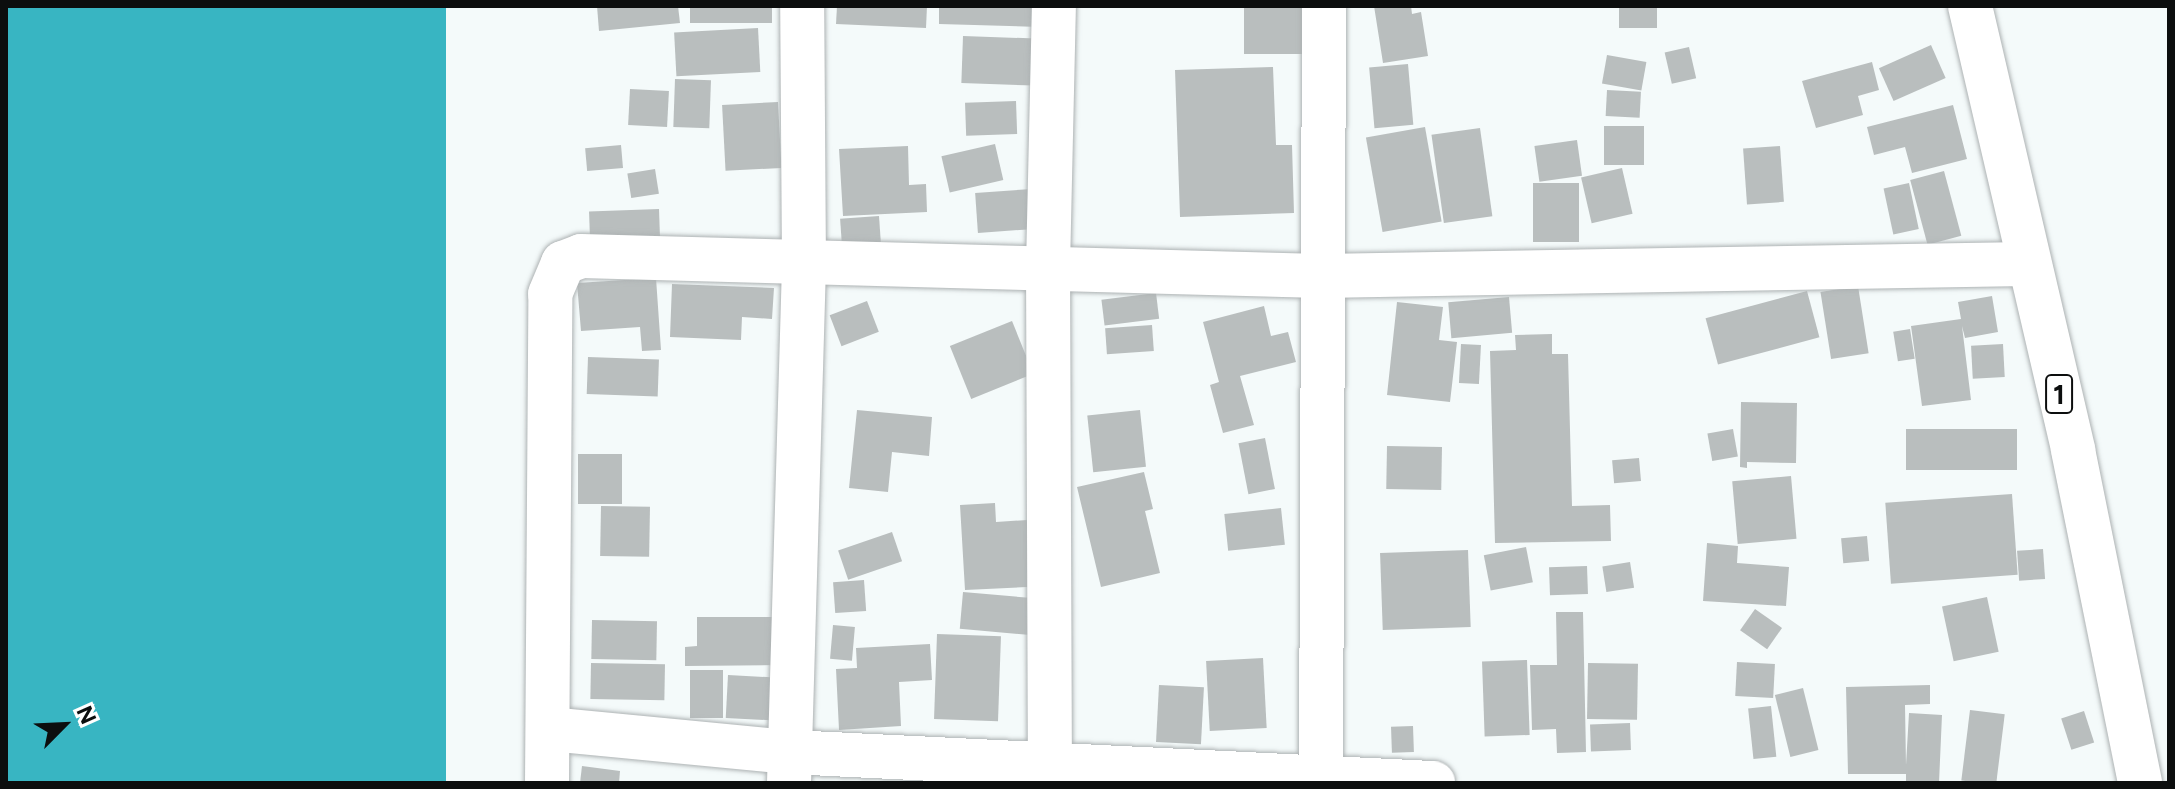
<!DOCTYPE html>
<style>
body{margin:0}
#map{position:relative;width:2175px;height:789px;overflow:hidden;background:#f4fafa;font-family:Figtree,sans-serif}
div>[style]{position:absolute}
.water>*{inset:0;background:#38b5c2;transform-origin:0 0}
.building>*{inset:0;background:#b9bebe;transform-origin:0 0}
.roads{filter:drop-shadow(0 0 2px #adb2b3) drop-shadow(0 0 2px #adb2b3)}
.minor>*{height:44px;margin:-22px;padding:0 22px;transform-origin:22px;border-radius:22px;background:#fff}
.highway>*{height:44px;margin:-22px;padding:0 22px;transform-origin:22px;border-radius:22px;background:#fff}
span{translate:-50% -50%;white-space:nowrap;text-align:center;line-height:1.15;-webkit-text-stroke:8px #fff;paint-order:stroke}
.shield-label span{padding:2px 6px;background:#fff;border:2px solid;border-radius:6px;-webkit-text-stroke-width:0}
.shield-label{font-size:28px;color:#0c0e0e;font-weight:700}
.frame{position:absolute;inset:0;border:8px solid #0c0e0e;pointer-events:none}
.north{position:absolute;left:24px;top:685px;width:80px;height:80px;-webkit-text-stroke:6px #fff;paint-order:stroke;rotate:66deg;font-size:22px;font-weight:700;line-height:32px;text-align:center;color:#0c0e0e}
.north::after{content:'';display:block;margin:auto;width:28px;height:36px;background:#0c0e0e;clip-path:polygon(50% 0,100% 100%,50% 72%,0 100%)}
</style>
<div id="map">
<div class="water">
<div style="left:6px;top:6px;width:440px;height:777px"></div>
</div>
<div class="building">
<div style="clip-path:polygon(597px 6px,678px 6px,680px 23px,599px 31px)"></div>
<div style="left:690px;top:6px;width:82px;height:17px"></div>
<div style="clip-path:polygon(837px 6px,927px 6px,926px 28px,836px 24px)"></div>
<div style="clip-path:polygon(939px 6px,1040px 6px,1040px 27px,939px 24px)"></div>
<div style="left:1244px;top:6px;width:63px;height:48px"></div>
<div style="clip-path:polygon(1374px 6px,1411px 6px,1412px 14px,1421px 12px,1428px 56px,1383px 63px)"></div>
<div style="left:1619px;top:6px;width:38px;height:22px"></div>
<div style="left:758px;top:28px;width:44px;height:84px;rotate:87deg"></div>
<div style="left:963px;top:36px;width:73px;height:47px;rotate:2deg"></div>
<div style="left:1931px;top:45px;width:36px;height:57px;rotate:66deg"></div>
<div style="left:1689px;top:47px;width:32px;height:25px;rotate:77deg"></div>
<div style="left:1607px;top:55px;width:40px;height:29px;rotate:10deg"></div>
<div style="clip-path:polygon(1872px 62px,1879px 90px,1858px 96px,1863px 115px,1816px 128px,1802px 81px)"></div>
<div style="left:1408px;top:64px;width:61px;height:39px;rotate:85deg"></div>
<div style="clip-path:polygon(1273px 67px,1276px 145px,1292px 145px,1294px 213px,1180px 217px,1175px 70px)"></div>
<div style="left:675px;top:79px;width:36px;height:48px;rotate:2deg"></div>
<div style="left:630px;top:89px;width:39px;height:36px;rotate:3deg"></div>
<div style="left:1607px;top:90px;width:34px;height:26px;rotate:3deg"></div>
<div style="left:1016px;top:101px;width:33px;height:51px;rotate:88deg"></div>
<div style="left:778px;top:102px;width:66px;height:56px;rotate:87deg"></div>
<div style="clip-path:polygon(1953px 105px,1967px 159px,1912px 173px,1905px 147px,1874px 155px,1867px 127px)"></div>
<div style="left:1604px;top:126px;width:40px;height:39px"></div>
<div style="left:1425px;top:127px;width:96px;height:60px;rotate:80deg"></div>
<div style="left:1480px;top:128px;width:89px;height:49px;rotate:82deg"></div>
<div style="left:1577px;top:140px;width:36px;height:43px;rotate:82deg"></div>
<div style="left:995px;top:144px;width:37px;height:55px;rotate:77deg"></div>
<div style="left:621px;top:145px;width:23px;height:36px;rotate:85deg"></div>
<div style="clip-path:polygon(908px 146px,909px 185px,926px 184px,927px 212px,843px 216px,839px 149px)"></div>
<div style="left:1780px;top:146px;width:56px;height:37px;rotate:86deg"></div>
<div style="left:1622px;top:168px;width:47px;height:42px;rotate:77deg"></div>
<div style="left:655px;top:169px;width:25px;height:28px;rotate:81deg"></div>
<div style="left:1944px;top:171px;width:67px;height:35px;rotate:75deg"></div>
<div style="left:1533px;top:183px;width:46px;height:59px"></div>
<div style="left:1909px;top:183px;width:47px;height:26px;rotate:78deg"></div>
<div style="left:1032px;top:189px;width:40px;height:57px;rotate:86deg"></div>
<div style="left:659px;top:209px;width:30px;height:70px;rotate:88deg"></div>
<div style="left:879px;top:216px;width:26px;height:39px;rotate:86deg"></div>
<div style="clip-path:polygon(656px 278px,661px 350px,642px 351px,640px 327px,581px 331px,577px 283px)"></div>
<div style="clip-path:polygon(672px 284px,774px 288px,772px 319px,742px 317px,741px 340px,670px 337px)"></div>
<div style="left:1858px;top:286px;width:68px;height:38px;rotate:81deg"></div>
<div style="left:1807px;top:291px;width:48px;height:105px;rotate:75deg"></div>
<div style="left:1156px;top:293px;width:26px;height:55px;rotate:83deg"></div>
<div style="clip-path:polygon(1992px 296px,1998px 332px,1965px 338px,1962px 326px,1971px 400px,1922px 406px,1911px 326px,1961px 319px,1958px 302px)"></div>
<div style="left:1509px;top:297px;width:36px;height:61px;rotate:85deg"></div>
<div style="left:867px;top:301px;width:33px;height:40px;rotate:69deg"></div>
<div style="clip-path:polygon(1397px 302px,1443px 307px,1439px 340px,1457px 342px,1450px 402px,1387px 395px)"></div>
<div style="clip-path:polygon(1264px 306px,1271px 336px,1288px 332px,1296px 362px,1240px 376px,1254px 425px,1223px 433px,1210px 385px,1219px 382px,1203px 322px)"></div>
<div style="left:1012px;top:321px;width:57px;height:67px;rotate:68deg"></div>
<div style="left:1152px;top:325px;width:26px;height:47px;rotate:86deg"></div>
<div style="left:1910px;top:329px;width:30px;height:17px;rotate:81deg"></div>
<div style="clip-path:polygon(1552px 334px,1552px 354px,1568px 354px,1572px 506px,1610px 505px,1611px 541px,1495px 543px,1490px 351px,1516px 350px,1515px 335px)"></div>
<div style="left:1461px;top:344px;width:20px;height:39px;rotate:3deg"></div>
<div style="left:2003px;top:344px;width:33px;height:32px;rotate:87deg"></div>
<div style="left:588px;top:357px;width:71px;height:37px;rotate:2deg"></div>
<div style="clip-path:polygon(1741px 402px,1797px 403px,1796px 463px,1747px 462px,1747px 468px,1740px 467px)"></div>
<div style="clip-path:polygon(857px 410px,932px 417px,929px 456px,892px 452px,888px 492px,849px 488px)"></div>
<div style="left:1140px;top:410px;width:57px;height:53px;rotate:84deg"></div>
<div style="left:1733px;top:429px;width:28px;height:26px;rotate:80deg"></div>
<div style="left:1906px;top:429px;width:111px;height:41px"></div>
<div style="left:1265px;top:438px;width:52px;height:27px;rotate:79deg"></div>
<div style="left:1387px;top:446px;width:55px;height:43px;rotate:1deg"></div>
<div style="left:578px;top:454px;width:44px;height:50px"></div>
<div style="left:1639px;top:458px;width:23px;height:27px;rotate:85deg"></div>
<div style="clip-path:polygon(1144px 472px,1153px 509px,1145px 511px,1160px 573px,1101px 587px,1077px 487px)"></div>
<div style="left:1791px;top:476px;width:63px;height:59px;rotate:85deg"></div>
<div style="left:2012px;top:494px;width:81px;height:127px;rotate:86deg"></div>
<div style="clip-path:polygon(995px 503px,996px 522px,1043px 519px,1048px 586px,965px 590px,960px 505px)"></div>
<div style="left:601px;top:506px;width:49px;height:50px;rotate:1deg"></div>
<div style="left:1281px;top:508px;width:37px;height:57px;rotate:84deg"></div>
<div style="left:892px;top:532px;width:31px;height:57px;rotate:71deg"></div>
<div style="left:1867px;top:536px;width:25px;height:26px;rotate:85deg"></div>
<div style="clip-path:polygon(1707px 543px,1738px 546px,1737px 563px,1789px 567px,1786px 606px,1703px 601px)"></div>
<div style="left:1526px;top:547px;width:36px;height:43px;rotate:79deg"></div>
<div style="left:2043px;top:549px;width:30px;height:26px;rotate:86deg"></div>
<div style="left:1468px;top:550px;width:77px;height:88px;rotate:88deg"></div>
<div style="left:1630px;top:562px;width:26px;height:28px;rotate:81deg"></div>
<div style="left:1587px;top:566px;width:28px;height:38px;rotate:88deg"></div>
<div style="left:864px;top:580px;width:31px;height:31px;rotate:86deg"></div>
<div style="left:963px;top:592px;width:76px;height:37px;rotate:5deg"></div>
<div style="left:1987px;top:597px;width:56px;height:46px;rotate:78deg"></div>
<div style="left:1755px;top:609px;width:33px;height:26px;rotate:35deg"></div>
<div style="clip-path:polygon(1556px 612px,1583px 612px,1586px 752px,1557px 753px,1556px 729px,1532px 730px,1530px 665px,1557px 665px)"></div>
<div style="clip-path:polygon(697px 617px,781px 617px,781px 665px,685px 666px,685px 647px,697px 646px)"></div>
<div style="left:592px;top:620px;width:65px;height:39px;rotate:1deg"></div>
<div style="left:833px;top:625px;width:22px;height:34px;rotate:5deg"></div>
<div style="left:937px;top:634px;width:64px;height:85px;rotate:2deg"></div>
<div style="clip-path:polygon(930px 644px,932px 680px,899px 682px,901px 726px,839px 730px,836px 669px,857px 668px,856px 648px)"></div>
<div style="left:1263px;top:658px;width:70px;height:57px;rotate:87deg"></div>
<div style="left:1527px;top:660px;width:75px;height:45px;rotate:88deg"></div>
<div style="left:1737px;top:662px;width:38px;height:34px;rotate:3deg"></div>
<div style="left:591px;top:663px;width:74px;height:36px;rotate:1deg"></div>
<div style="left:1588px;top:663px;width:50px;height:56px;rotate:1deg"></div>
<div style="left:690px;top:670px;width:33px;height:48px"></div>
<div style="left:728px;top:675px;width:53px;height:43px;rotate:3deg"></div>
<div style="left:1159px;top:685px;width:45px;height:57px;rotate:3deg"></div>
<div style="clip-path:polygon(1930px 685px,1930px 704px,1905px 705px,1906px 765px,1909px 713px,1942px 715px,1939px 783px,1906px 783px,1906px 774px,1848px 774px,1846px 687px)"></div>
<div style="left:1803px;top:688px;width:64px;height:29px;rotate:76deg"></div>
<div style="left:1771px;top:706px;width:51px;height:23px;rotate:84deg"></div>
<div style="left:1970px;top:710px;width:35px;height:71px;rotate:7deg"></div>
<div style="left:2084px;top:711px;width:33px;height:24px;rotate:72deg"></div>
<div style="left:1630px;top:723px;width:27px;height:40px;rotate:88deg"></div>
<div style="left:1413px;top:726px;width:26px;height:22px;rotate:88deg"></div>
<div style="clip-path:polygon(582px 766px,620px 771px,619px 783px,580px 783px)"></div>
</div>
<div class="roads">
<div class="minor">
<div style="left:549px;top:729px;width:241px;rotate:5.5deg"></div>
<div style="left:789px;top:752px;width:645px;rotate:2.76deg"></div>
<div style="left:547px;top:783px;width:489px;rotate:-89.6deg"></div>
<div style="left:550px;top:294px;width:34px;rotate:-67deg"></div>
<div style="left:563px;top:263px;width:19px;rotate:-21deg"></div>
<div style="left:581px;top:256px;width:740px;rotate:1.55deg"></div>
<div style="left:1321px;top:276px;width:705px;rotate:-0.98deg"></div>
<div style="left:789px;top:783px;width:518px;rotate:-88.34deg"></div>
<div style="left:804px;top:265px;width:259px;rotate:-90.4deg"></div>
<div style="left:1050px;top:783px;width:516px;rotate:-90.22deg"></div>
<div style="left:1048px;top:267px;width:261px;rotate:-88.7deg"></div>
<div style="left:1321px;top:783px;width:777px;rotate:-89.78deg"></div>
</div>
<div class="highway">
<div style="left:1970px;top:6px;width:456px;rotate:76.9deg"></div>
<div style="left:2073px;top:450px;width:340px;rotate:78.6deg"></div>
</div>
</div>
<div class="shield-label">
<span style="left:2059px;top:394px">1</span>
</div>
<div class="frame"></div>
<div class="north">N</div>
</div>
